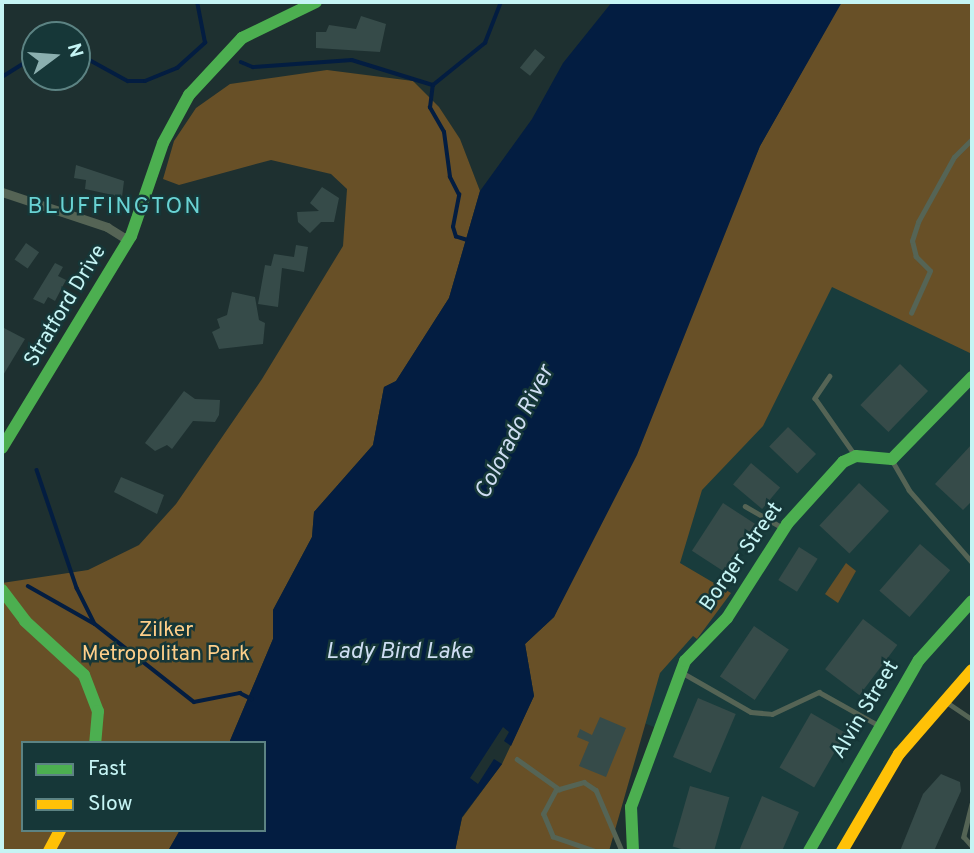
<!DOCTYPE html>
<style>
body{margin:0}
#map{position:relative;width:974px;height:853px;overflow:hidden;background:#1e3030;font-family:Overpass,sans-serif}
div>[style]{position:absolute}
.built>*{inset:0;background:#193c3c}
.green>*{inset:0;background:#685027}
.water>*{inset:0;background:#031d41}
.stream>*{height:3.5px;margin:-1.75px;padding:0 1.75px;transform-origin:1.75px;border-radius:1.75px;background:#031d41}
.building>*{inset:0;background:#364b49;transform-origin:0 0}
.lane>*{height:4.5px;margin:-2.25px;padding:0 2.25px;transform-origin:2.25px;border-radius:2.25px;background:#556455}
.street>*{height:9px;margin:-4.5px;padding:0 4.5px;transform-origin:4.5px;border-radius:4.5px;background:#556455}
.fast>*{height:12px;margin:-6px;padding:0 6px;transform-origin:6px;border-radius:6px;background:#4caf50}
.slow>*{height:12px;margin:-6px;padding:0 6px;transform-origin:6px;border-radius:6px;background:#ffc107}
span{translate:-50% -50%;white-space:nowrap;text-align:center;line-height:1.15;-webkit-text-stroke:5px #163738;paint-order:stroke}
.street-label{font-size:21px;color:#c5f4f4}
.park-label{font-size:21px;color:#fecf8a}
.neighbourhood-label{font-size:23px;color:#69d2d3;letter-spacing:2px}
.water-label{font-size:23px;color:#ceddf2;font-style:italic}
.frame{position:absolute;inset:0;border:4px solid #c5f4f4;pointer-events:none}
.legend{position:absolute;left:21px;top:741px;width:245px;height:91px;box-sizing:border-box;background:#163738;border:2px solid #5c8383;margin:0;padding:9px 12px;list-style:none;font-size:21px;color:#c5f4f4}
.legend li{display:flex;align-items:center;gap:14px;height:35px}
.legend b{width:35px;border:2px solid #5c8383}
.north{position:absolute;left:21px;top:21px;width:70px;height:70px;box-sizing:border-box;background:#163738;border:2px solid #5c8383;border-radius:50%;rotate:74deg;font-size:19px;font-weight:700;line-height:28px;text-align:center;color:#c5f4f4}
.north::after{content:'';display:block;margin:auto;width:24px;height:32px;background:#8bafaf;clip-path:polygon(50% 0,100% 100%,50% 72%,0 100%)}
</style>
<div id="map">
<div class="built">
<div style="clip-path:polygon(972px 2px,972px 670px,928px 719px,842px 851px,633px 851px,630px 825px,656px 728px,531px 676px,760px 146px)"></div>
</div>
<div class="green">
<div style="clip-path:polygon(841px 2px,972px 2px,972px 354px,832px 287px,763px 426px,702px 490px,680px 563px,731px 593px,697px 639px,693px 636px,660px 673px,609px 851px,455px 851px,462px 818px,502px 764px,534px 696px,525px 644px,554px 617px,760px 146px)"></div>
<div style="clip-path:polygon(327px 70px,413px 81px,439px 107px,460px 139px,480px 191px,449px 298px,396px 381px,384px 387px,373px 445px,314px 512px,312px 537px,273px 610px,273px 639px,229px 743px,23px 743px,23px 830px,180px 830px,168px 851px,2px 851px,2px 583px,88px 570px,139px 545px,176px 504px,262px 379px,343px 246px,347px 189px,331px 174px,271px 160px,179px 185px,163px 179px,174px 141px,196px 108px,230px 84px)"></div>
<div style="clip-path:polygon(846px 563px,856px 571px,838px 603px,825px 594px)"></div>
</div>
<div class="water">
<div style="clip-path:polygon(612px 2px,842px 2px,760px 146px,637px 455px,554px 617px,525px 644px,534px 696px,511px 746px,504px 741px,509px 732px,503px 727px,470px 778px,478px 784px,494px 759px,502px 764px,462px 817px,455px 851px,168px 851px,180px 830px,264px 830px,264px 743px,229px 743px,273px 639px,273px 610px,312px 537px,314px 512px,373px 445px,384px 387px,396px 381px,449px 298px,480px 191px,532px 119px,563px 63px)"></div>
</div>
<div class="stream">
<div style="left:77px;top:53px;width:58px;rotate:28.8deg"></div>
<div style="left:128px;top:81px;width:17px"></div>
<div style="left:145px;top:81px;width:35px;rotate:-22deg"></div>
<div style="left:177px;top:68px;width:38px;rotate:-42deg"></div>
<div style="left:205px;top:43px;width:42px;rotate:-101deg"></div>
<div style="left:241px;top:62px;width:13px;rotate:23deg"></div>
<div style="left:253px;top:67px;width:99px;rotate:-4deg"></div>
<div style="left:352px;top:60px;width:85px;rotate:17.2deg"></div>
<div style="left:2px;top:77px;width:39px;rotate:-32deg"></div>
<div style="left:466px;top:240px;width:10px;rotate:-163deg"></div>
<div style="left:456px;top:237px;width:10px;rotate:-107deg"></div>
<div style="left:453px;top:227px;width:33px;rotate:-79deg"></div>
<div style="left:459px;top:195px;width:20px;rotate:-117deg"></div>
<div style="left:450px;top:177px;width:45px;rotate:-97.6deg"></div>
<div style="left:444px;top:132px;width:28px;rotate:-120deg"></div>
<div style="left:430px;top:108px;width:23px;rotate:-83deg"></div>
<div style="left:433px;top:85px;width:67px;rotate:-38.9deg"></div>
<div style="left:485px;top:43px;width:44px;rotate:-68.7deg"></div>
<div style="left:37px;top:470px;width:125px;rotate:71.3deg"></div>
<div style="left:77px;top:588px;width:40px;rotate:63.4deg"></div>
<div style="left:95px;top:624px;width:126px;rotate:38.2deg"></div>
<div style="left:194px;top:702px;width:47px;rotate:-11.1deg"></div>
<div style="left:240px;top:693px;width:13px;rotate:27deg"></div>
<div style="left:28px;top:586px;width:75px;rotate:29.6deg"></div>
</div>
<div class="building">
<div style="clip-path:polygon(361px 16px,386px 24px,380px 52px,316px 48px,316px 32px,326px 32px,329px 25px,356px 29px)"></div>
<div style="left:535px;top:49px;width:13px;height:24px;rotate:39deg"></div>
<div style="clip-path:polygon(76px 165px,124px 181px,122px 197px,85px 189px,86px 180px,74px 178px)"></div>
<div style="clip-path:polygon(322px 187px,339px 198px,334px 222px,321px 222px,310px 233px,298px 222px,297px 212px,319px 211px,310px 203px)"></div>
<div style="left:26px;top:243px;width:16px;height:20px;rotate:35deg"></div>
<div style="clip-path:polygon(296px 245px,308px 247px,304px 272px,282px 268px,278px 307px,258px 304px,265px 265px,271px 266px,274px 254px,294px 257px)"></div>
<div style="clip-path:polygon(55px 263px,63px 267px,58px 276px,66px 280px,55px 301px,48px 297px,44px 304px,33px 299px)"></div>
<div style="clip-path:polygon(232px 292px,255px 297px,259px 320px,265px 323px,263px 344px,219px 349px,212px 332px,220px 328px,217px 319px,227px 315px)"></div>
<div style="clip-path:polygon(2px 327px,25px 339px,2px 377px)"></div>
<div style="left:900px;top:364px;width:39px;height:57px;rotate:44deg"></div>
<div style="clip-path:polygon(184px 391px,195px 399px,220px 400px,219px 415px,215px 422px,193px 421px,172px 449px,167px 445px,155px 451px,145px 443px)"></div>
<div style="left:788px;top:427px;width:39px;height:27px;rotate:44deg"></div>
<div style="clip-path:polygon(972px 444px,972px 501px,963px 510px,935px 484px)"></div>
<div style="left:751px;top:463px;width:38px;height:28px;rotate:40deg"></div>
<div style="clip-path:polygon(121px 477px,164px 495px,157px 514px,114px 492px)"></div>
<div style="left:859px;top:483px;width:41px;height:58px;rotate:43deg"></div>
<div style="left:723px;top:503px;width:38px;height:57px;rotate:33deg"></div>
<div style="left:920px;top:544px;width:40px;height:62px;rotate:41deg"></div>
<div style="left:799px;top:547px;width:22px;height:39px;rotate:32deg"></div>
<div style="left:863px;top:619px;width:43px;height:63px;rotate:37deg"></div>
<div style="left:754px;top:626px;width:42px;height:61px;rotate:34deg"></div>
<div style="left:698px;top:698px;width:41px;height:64px;rotate:23deg"></div>
<div style="left:811px;top:713px;width:40px;height:63px;rotate:30deg"></div>
<div style="clip-path:polygon(600px 717px,626px 728px,606px 777px,579px 766px,589px 742px,577px 737px,580px 729px,592px 735px)"></div>
<div style="clip-path:polygon(941px 774px,960px 782px,961px 791px,934px 851px,900px 851px,923px 794px)"></div>
<div style="left:690px;top:786px;width:41px;height:63px;rotate:16deg"></div>
<div style="clip-path:polygon(762px 796px,799px 812px,782px 851px,739px 851px)"></div>
</div>
<div class="lane">
<div style="left:911px;top:313px;width:46px;rotate:-65.7deg"></div>
<div style="left:930px;top:271px;width:20px;rotate:-135deg"></div>
<div style="left:916px;top:257px;width:16px;rotate:-104deg"></div>
<div style="left:912px;top:241px;width:20px;rotate:-72deg"></div>
<div style="left:918px;top:222px;width:74px;rotate:-61deg"></div>
<div style="left:954px;top:157px;width:25px;rotate:-45deg"></div>
<div style="left:830px;top:376px;width:27px;rotate:124deg"></div>
<div style="left:815px;top:398px;width:70px;rotate:54.9deg"></div>
<div style="left:892px;top:460px;width:34px;rotate:60deg"></div>
<div style="left:909px;top:490px;width:96px;rotate:48.8deg"></div>
<div style="left:745px;top:506px;width:44px;rotate:30.1deg"></div>
<div style="left:683px;top:673px;width:78px;rotate:29.8deg"></div>
<div style="left:751px;top:712px;width:21px;rotate:5deg"></div>
<div style="left:772px;top:714px;width:52px;rotate:-25.1deg"></div>
<div style="left:819px;top:692px;width:68px;rotate:29.2deg"></div>
<div style="left:948px;top:703px;width:29px;rotate:34deg"></div>
<div style="left:517px;top:759px;width:52px;rotate:35.5deg"></div>
<div style="left:972px;top:804px;width:34px;rotate:104deg"></div>
<div style="left:964px;top:837px;width:12px;rotate:48deg"></div>
<div style="left:594px;top:851px;width:43px;rotate:-161.1deg"></div>
<div style="left:553px;top:837px;width:25px;rotate:-113deg"></div>
<div style="left:543px;top:814px;width:27px;rotate:-62deg"></div>
<div style="left:556px;top:790px;width:29px;rotate:-16deg"></div>
<div style="left:584px;top:782px;width:14px;rotate:34deg"></div>
<div style="left:596px;top:790px;width:66px;rotate:66.9deg"></div>
</div>
<div class="street">
<div style="left:2px;top:192px;width:111px;rotate:18.4deg"></div>
<div style="left:107px;top:227px;width:25px;rotate:32deg"></div>
</div>
<div class="fast">
<div style="left:2px;top:448px;width:248px;rotate:-58.7deg"></div>
<div style="left:131px;top:236px;width:98px;rotate:-71deg"></div>
<div style="left:163px;top:143px;width:55px;rotate:-61.6deg"></div>
<div style="left:189px;top:95px;width:78px;rotate:-47.1deg"></div>
<div style="left:242px;top:38px;width:82px;rotate:-25.9deg"></div>
<div style="left:2px;top:590px;width:39px;rotate:53deg"></div>
<div style="left:25px;top:621px;width:80px;rotate:42.5deg"></div>
<div style="left:84px;top:675px;width:39px;rotate:69deg"></div>
<div style="left:98px;top:711px;width:32px;rotate:95deg"></div>
<div style="left:633px;top:851px;width:44px;rotate:-92.6deg"></div>
<div style="left:631px;top:807px;width:156px;rotate:-69.7deg"></div>
<div style="left:685px;top:661px;width:60px;rotate:-45.7deg"></div>
<div style="left:727px;top:618px;width:112px;rotate:-57.4deg"></div>
<div style="left:787px;top:524px;width:84px;rotate:-47.9deg"></div>
<div style="left:843px;top:462px;width:14px;rotate:-25deg"></div>
<div style="left:856px;top:456px;width:36px;rotate:5deg"></div>
<div style="left:892px;top:459px;width:115px;rotate:-45.7deg"></div>
<div style="left:809px;top:851px;width:220px;rotate:-60.1deg"></div>
<div style="left:919px;top:660px;width:79px;rotate:-48.1deg"></div>
</div>
<div class="slow">
<div style="left:49px;top:851px;width:24px;rotate:-62deg"></div>
<div style="left:842px;top:851px;width:113px;rotate:-59.6deg"></div>
<div style="left:899px;top:754px;width:111px;rotate:-49deg"></div>
</div>
<div class="street-label">
<span style="left:66px;top:306px;rotate:-59deg">Stratford Drive</span>
<span style="left:742px;top:557px;rotate:-55deg">Borger Street</span>
<span style="left:866px;top:710px;rotate:-59deg">Alvin Street</span>
</div>
<div class="park-label">
<span style="left:166px;top:643px">Zilker<br>Metropolitan Park</span>
</div>
<div class="neighbourhood-label">
<span style="left:115px;top:208px">BLUFFINGTON</span>
</div>
<div class="water-label">
<span style="left:516px;top:433px;rotate:-63deg">Colorado River</span>
<span style="left:399px;top:653px">Lady Bird Lake</span>
</div>
<div class="frame"></div>
<ul class="legend">
<li><b style="height:9px;background:#4caf50"></b>Fast</li>
<li><b style="height:9px;background:#ffc107"></b>Slow</li>
</ul>
<div class="north">N</div>
</div>
